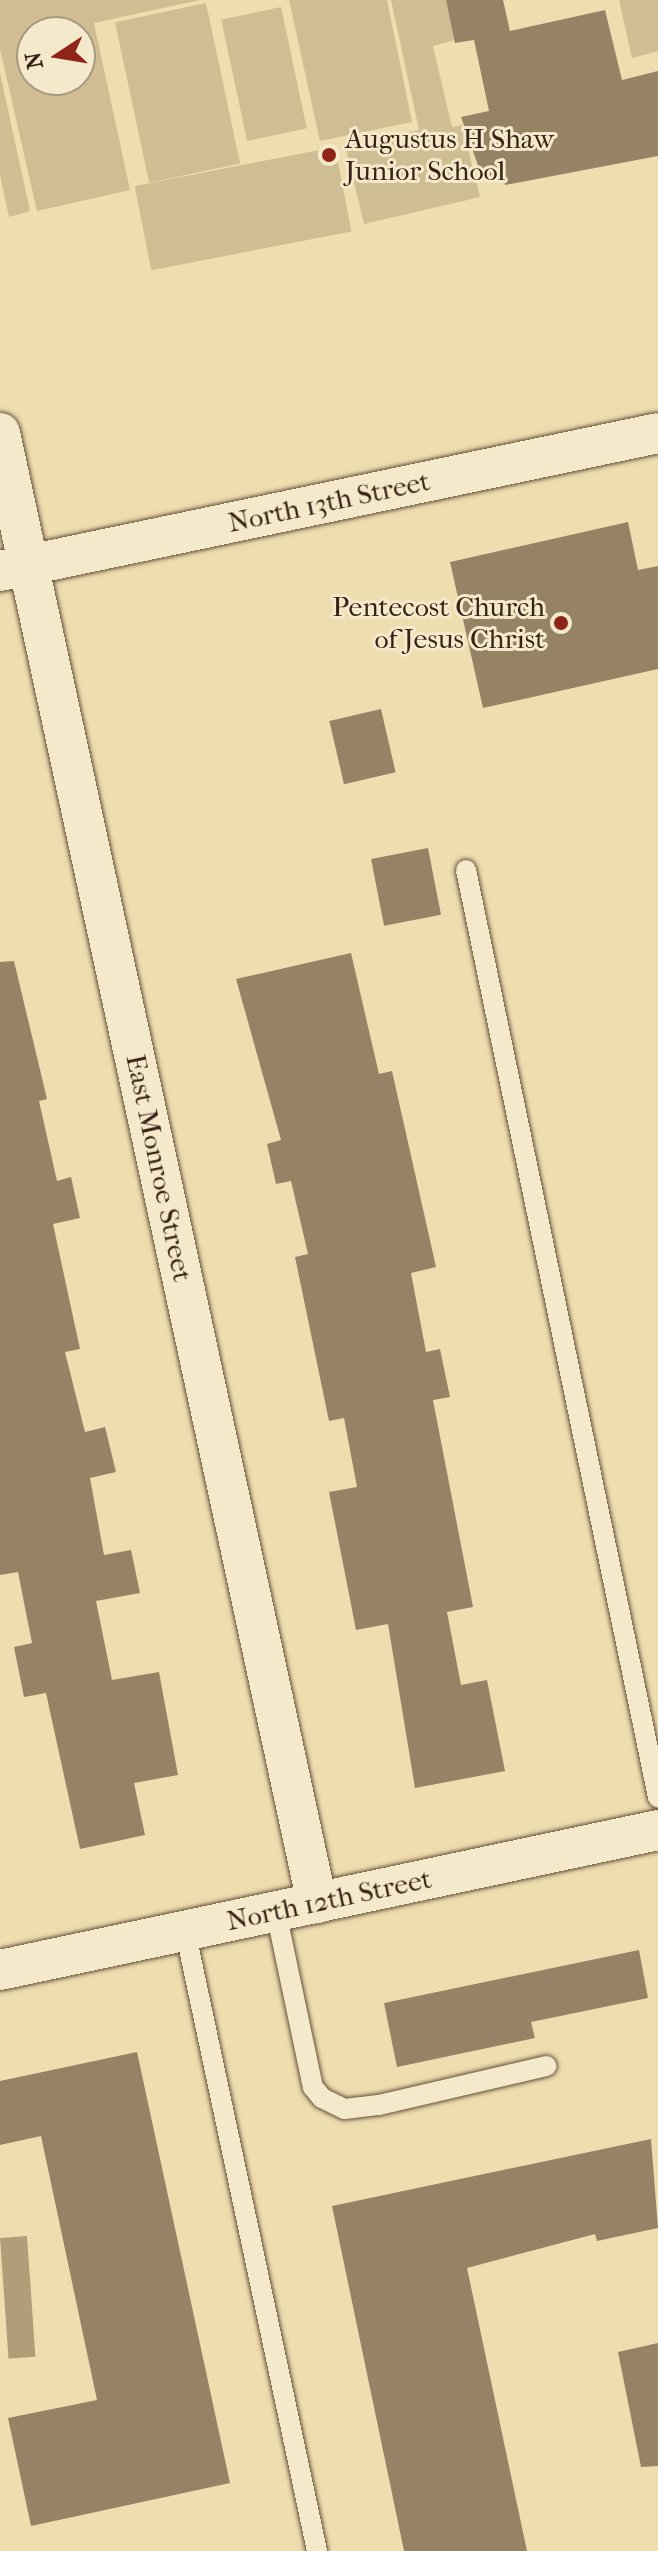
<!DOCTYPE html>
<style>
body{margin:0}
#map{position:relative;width:658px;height:2551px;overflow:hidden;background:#eeddae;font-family:"IM FELL French Canon",serif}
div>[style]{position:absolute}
.green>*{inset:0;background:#cfbd94;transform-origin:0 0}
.water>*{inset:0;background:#b09d7a;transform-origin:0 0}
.building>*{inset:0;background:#968365;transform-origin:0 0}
.roads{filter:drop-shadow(0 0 2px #65513b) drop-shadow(0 0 2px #65513b)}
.lane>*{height:20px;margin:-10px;padding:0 10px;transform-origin:10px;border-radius:10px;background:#f4e9ca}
.street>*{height:40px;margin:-20px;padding:0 20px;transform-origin:20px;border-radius:20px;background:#f4e9ca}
.dots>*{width:22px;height:22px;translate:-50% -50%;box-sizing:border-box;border:4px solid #f4e9ca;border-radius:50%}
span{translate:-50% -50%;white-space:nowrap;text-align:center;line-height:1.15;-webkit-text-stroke:6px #f4e9ca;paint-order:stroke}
.poi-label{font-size:28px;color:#372215}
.left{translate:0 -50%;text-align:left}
.right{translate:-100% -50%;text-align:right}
.street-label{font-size:28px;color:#372215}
.north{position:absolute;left:16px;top:16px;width:80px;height:80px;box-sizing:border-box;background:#f4e9ca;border:2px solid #a89982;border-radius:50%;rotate:258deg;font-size:22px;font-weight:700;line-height:32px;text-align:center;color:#372215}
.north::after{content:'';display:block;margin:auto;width:28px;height:36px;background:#8f2418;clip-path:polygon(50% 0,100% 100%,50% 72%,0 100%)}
</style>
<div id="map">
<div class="green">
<div style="clip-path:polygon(evenodd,0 0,200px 0,94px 23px,130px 190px,37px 211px,0 49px,0 0,32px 32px,80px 32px,80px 80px,32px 80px,32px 32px)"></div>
<div style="clip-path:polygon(289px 0,387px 0,412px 122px,320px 141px)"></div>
<div style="clip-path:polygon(391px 0,446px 0,455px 40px,433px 46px,452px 127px,462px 125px,480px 197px,364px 224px,345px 144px,419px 130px)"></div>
<div style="clip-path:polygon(619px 0,658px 0,658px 51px,632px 58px)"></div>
<div style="left:206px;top:3px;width:164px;height:93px;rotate:78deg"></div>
<div style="left:281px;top:7px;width:124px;height:61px;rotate:78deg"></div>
<div style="clip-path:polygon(0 73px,30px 211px,9px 217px,0 175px)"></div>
<div style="left:335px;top:147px;width:86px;height:204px;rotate:79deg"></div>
</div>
<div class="water">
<div style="left:27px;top:2236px;width:121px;height:27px;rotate:86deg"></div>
</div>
<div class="building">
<div style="clip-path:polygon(446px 0,503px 0,510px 31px,605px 10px,622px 80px,658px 71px,658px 156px,505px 185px,503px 174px,482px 177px,461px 117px,489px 111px,474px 40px,455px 43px)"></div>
<div style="clip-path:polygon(628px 522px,638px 570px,658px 566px,658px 669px,483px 708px,450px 562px)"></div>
<div style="left:381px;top:709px;width:65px;height:53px;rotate:77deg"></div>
<div style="left:428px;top:848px;width:68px;height:58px;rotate:79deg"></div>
<div style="clip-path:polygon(351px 953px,379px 1074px,392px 1071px,436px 1267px,411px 1273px,426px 1352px,440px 1349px,450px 1397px,433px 1400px,473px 1607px,447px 1612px,461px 1685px,487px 1680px,505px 1771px,415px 1788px,388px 1624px,356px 1630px,329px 1492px,357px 1487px,344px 1418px,329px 1421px,295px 1257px,308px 1254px,291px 1181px,276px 1184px,267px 1144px,281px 1140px,236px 979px)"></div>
<div style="clip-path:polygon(14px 961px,47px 1099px,39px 1101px,57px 1181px,71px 1177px,80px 1218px,53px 1224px,80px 1349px,65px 1352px,85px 1432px,105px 1427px,116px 1472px,90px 1478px,104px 1555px,131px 1550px,140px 1593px,96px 1601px,112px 1680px,159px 1672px,178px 1775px,134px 1783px,145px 1835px,80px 1849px,46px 1693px,24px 1697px,14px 1647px,32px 1643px,18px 1572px,0 1575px,0 962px)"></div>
<div style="clip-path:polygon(639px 1950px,648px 1998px,531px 2022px,535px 2038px,397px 2067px,384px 2003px)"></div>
<div style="clip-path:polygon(137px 2052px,230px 2483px,31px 2526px,8px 2418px,97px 2400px,41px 2136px,0 2145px,0 2081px)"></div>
<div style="clip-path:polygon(651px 2139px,658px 2228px,597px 2241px,595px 2234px,467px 2268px,527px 2551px,404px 2551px,332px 2206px)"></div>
<div style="clip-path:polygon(658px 2343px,658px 2466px,641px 2467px,618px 2352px)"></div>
</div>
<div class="roads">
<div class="lane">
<div style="left:466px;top:870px;width:947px;rotate:78.3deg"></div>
<div style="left:276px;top:1912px;width:179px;rotate:78.1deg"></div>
<div style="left:313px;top:2087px;width:14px;rotate:51deg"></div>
<div style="left:322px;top:2098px;width:25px;rotate:26deg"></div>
<div style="left:345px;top:2109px;width:34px;rotate:-7deg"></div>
<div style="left:379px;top:2105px;width:172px;rotate:-13.1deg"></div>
<div style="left:185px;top:1930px;width:635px;rotate:78deg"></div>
</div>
<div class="street">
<div style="left:0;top:433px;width:1504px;rotate:77.83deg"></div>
<div style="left:0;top:571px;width:672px;rotate:-11.84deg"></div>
<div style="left:0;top:1970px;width:673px;rotate:-12.01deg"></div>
</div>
</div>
<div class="dots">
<div style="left:329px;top:155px;background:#8f2418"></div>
<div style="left:561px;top:623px;background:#8f2418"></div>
</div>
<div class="poi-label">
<span class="left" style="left:345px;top:155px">Augustus H Shaw<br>Junior School</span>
<span class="right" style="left:545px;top:623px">Pentecost Church<br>of Jesus Christ</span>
</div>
<div class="street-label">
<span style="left:329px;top:502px;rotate:-12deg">North 13th Street</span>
<span style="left:159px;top:1168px;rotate:78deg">East Monroe Street</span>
<span style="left:329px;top:1900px;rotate:-12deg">North 12th Street</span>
</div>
<div class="north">N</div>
</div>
